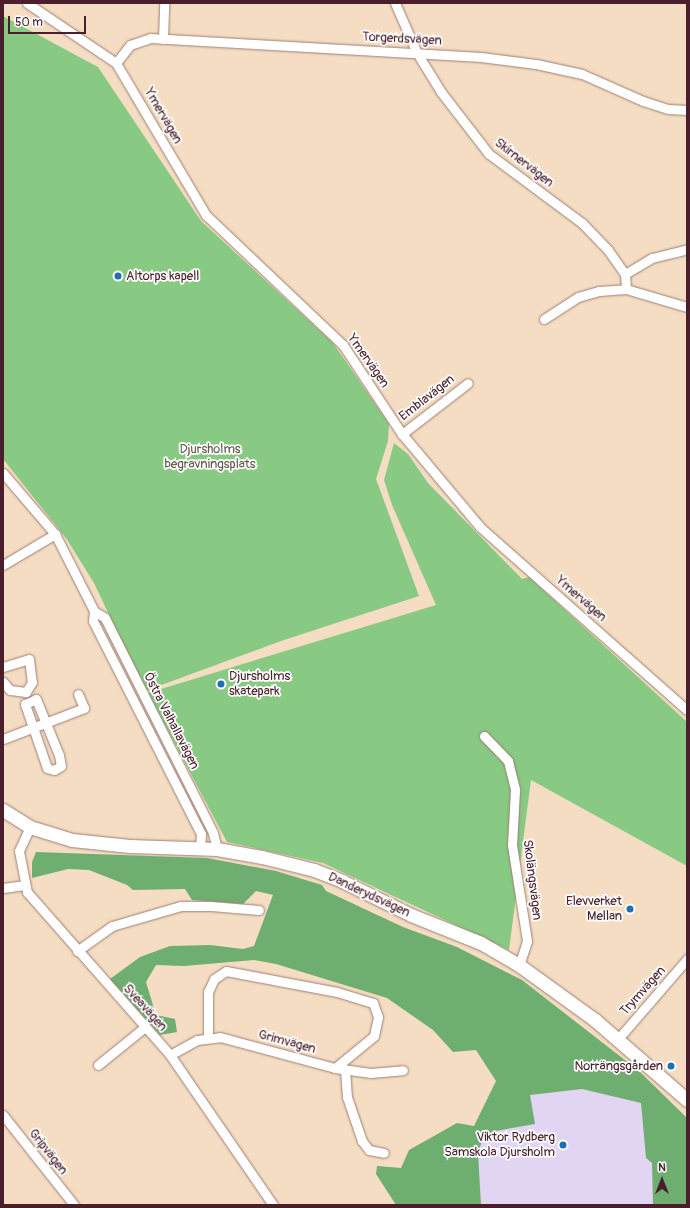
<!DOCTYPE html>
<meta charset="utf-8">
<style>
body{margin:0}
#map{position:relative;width:690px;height:1208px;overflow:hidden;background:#f4ddc2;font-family:Pangolin,sans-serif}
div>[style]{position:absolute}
.built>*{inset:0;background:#e2d4f3}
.green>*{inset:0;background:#88ca83}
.forest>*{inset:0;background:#6eae71}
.roads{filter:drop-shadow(0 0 1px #9f7e76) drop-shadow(0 0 1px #9f7e76)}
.street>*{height:9px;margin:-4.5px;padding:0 4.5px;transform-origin:4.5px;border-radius:4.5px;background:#fff}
.secondary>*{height:13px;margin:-6.5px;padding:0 6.5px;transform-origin:6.5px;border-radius:6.5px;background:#fff}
.dots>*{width:11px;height:11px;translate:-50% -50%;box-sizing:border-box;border:2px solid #fff;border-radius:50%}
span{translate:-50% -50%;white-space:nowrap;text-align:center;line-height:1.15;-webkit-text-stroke:3.5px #fff;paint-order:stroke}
.street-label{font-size:13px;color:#4a1f2b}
.poi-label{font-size:13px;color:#4a1f2b}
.left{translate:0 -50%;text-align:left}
.right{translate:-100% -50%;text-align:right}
.park-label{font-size:13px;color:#605b4a}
.frame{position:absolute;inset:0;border:4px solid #4a1f2b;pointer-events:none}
.north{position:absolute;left:642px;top:1160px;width:40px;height:40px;-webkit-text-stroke:3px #fff;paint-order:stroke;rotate:0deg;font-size:11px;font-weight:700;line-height:16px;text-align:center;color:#4a1f2b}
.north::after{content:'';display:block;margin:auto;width:14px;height:18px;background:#4a1f2b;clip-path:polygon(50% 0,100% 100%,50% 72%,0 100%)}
.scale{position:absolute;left:8px;top:16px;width:78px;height:18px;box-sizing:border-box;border:2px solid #4a1f2b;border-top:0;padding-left:5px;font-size:12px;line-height:14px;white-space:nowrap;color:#4a1f2b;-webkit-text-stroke:3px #fff;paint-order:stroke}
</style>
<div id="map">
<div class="built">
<div style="clip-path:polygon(582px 1089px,641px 1103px,646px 1158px,652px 1163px,653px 1205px,481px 1205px,478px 1152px,483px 1139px,496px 1131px,515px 1128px,530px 1095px)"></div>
</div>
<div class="green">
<div style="clip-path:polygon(3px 16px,98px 67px,201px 221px,333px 343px,389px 424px,388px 441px,376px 479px,419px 596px,281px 641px,145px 691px,94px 583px,66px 538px,3px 459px)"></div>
<div style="clip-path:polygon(394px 443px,408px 454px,428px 483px,522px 579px,529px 577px,687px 722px,687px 866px,531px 780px,509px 950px,323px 863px,227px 842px,148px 693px,436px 605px,392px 505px,384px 480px)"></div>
</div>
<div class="forest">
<div style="clip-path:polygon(36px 852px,207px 858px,276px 871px,322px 885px,326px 891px,403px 927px,457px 947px,522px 980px,639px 1071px,687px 1118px,687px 1205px,653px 1205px,652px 1163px,646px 1158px,641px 1103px,582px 1089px,530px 1095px,535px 1124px,496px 1131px,483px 1139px,478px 1152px,481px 1205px,396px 1205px,376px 1174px,377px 1166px,401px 1168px,409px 1150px,457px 1123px,474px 1126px,496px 1081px,476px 1050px,453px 1052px,433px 1030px,387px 998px,276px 964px,254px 960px,184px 966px,156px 965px,146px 982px,156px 1015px,175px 1019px,177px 1032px,160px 1035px,110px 979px,140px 957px,170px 946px,210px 945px,243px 949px,254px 946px,273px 895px,256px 891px,243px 904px,192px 900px,185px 889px,133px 890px,127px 885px,89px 870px,68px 869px,32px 878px,32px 862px)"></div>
</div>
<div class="roads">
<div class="street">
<div style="left:27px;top:3px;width:107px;rotate:34deg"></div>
<div style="left:116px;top:63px;width:177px;rotate:59.4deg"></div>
<div style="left:206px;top:215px;width:189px;rotate:43.5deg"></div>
<div style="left:343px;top:345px;width:107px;rotate:56.5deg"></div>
<div style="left:402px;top:434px;width:121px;rotate:50deg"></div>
<div style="left:480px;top:527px;width:276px;rotate:41.5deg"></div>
<div style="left:395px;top:3px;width:55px;rotate:66.3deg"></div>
<div style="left:417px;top:53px;width:46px;rotate:58.4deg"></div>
<div style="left:441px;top:92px;width:78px;rotate:52.3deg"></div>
<div style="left:489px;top:154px;width:116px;rotate:36.6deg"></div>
<div style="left:582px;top:223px;width:37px;rotate:46deg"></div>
<div style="left:608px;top:250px;width:29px;rotate:55deg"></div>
<div style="left:625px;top:274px;width:15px;rotate:86deg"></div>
<div style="left:163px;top:39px;width:36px;rotate:-88deg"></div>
<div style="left:116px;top:63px;width:23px;rotate:-52deg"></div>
<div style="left:130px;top:45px;width:21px;rotate:-19deg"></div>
<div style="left:150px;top:38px;width:332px;rotate:3.3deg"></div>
<div style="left:481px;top:57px;width:55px;rotate:7.3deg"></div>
<div style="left:536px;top:64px;width:47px;rotate:12.3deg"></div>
<div style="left:582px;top:74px;width:67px;rotate:23.9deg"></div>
<div style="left:643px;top:101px;width:26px;rotate:18deg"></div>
<div style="left:668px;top:109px;width:19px;rotate:3deg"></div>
<div style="left:625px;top:274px;width:31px;rotate:-31deg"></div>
<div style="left:652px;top:258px;width:36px;rotate:-14deg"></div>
<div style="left:544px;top:319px;width:40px;rotate:-32.9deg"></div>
<div style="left:578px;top:297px;width:22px;rotate:-16deg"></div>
<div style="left:599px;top:291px;width:27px;rotate:-4deg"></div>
<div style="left:626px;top:289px;width:64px;rotate:16.4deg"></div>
<div style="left:402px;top:434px;width:83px;rotate:-37.7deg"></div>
<div style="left:3px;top:473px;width:80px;rotate:49.6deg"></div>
<div style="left:55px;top:534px;width:86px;rotate:63.1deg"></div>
<div style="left:94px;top:611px;width:10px;rotate:96deg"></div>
<div style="left:93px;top:621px;width:239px;rotate:63.1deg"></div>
<div style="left:201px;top:834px;width:13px;rotate:94deg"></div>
<div style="left:3px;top:565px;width:61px;rotate:-30.8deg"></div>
<div style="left:94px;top:611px;width:13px;rotate:32deg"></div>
<div style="left:105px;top:618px;width:241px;rotate:63.3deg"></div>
<div style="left:213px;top:833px;width:16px;rotate:76deg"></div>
<div style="left:3px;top:667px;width:27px;rotate:-17deg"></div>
<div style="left:29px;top:659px;width:23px;rotate:83deg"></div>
<div style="left:32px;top:682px;width:12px;rotate:121deg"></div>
<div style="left:26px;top:692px;width:16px;rotate:-173deg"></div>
<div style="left:10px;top:690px;width:11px;rotate:-131deg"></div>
<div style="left:36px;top:699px;width:61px;rotate:67.7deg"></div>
<div style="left:59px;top:755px;width:11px;rotate:80deg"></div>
<div style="left:61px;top:766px;width:8px;rotate:150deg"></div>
<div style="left:54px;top:770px;width:7px;rotate:-164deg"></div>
<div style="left:47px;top:768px;width:68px;rotate:-109deg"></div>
<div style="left:25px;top:704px;width:12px;rotate:-24deg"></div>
<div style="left:484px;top:736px;width:35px;rotate:46deg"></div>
<div style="left:508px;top:761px;width:30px;rotate:76deg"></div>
<div style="left:515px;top:790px;width:55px;rotate:93.1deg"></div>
<div style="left:512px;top:845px;width:97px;rotate:81.1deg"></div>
<div style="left:527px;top:941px;width:25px;rotate:108deg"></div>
<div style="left:3px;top:739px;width:87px;rotate:-20.9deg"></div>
<div style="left:84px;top:708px;width:15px;rotate:-113deg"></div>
<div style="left:30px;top:827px;width:26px;rotate:115deg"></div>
<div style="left:19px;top:851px;width:42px;rotate:79deg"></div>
<div style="left:27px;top:892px;width:217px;rotate:48.7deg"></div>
<div style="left:170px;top:1055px;width:182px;rotate:55.5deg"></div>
<div style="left:3px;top:888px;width:22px;rotate:-8deg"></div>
<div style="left:77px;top:951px;width:43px;rotate:-35.5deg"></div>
<div style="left:112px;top:926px;width:72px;rotate:-16.2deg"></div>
<div style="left:181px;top:906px;width:30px"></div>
<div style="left:211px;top:906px;width:48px;rotate:4.8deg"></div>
<div style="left:208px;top:1037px;width:45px;rotate:-90deg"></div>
<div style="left:208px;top:992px;width:14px;rotate:-65deg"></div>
<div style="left:214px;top:979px;width:14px;rotate:-34deg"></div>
<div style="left:226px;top:971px;width:113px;rotate:10.7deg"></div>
<div style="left:337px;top:992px;width:38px;rotate:17deg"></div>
<div style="left:373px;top:1003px;width:15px;rotate:70deg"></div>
<div style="left:378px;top:1017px;width:19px;rotate:102deg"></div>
<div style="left:374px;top:1036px;width:50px;rotate:140.6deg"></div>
<div style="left:618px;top:1039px;width:106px;rotate:-49.2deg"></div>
<div style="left:170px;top:1055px;width:31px;rotate:-29deg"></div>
<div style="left:197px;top:1040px;width:23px;rotate:-7deg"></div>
<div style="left:220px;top:1037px;width:119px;rotate:15.1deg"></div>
<div style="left:335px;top:1068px;width:36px;rotate:8deg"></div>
<div style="left:371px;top:1073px;width:32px;rotate:-5deg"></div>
<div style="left:98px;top:1065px;width:60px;rotate:-39deg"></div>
<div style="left:345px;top:1069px;width:28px;rotate:86deg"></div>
<div style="left:347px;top:1097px;width:46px;rotate:71.2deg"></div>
<div style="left:362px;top:1141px;width:11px;rotate:52deg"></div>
<div style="left:369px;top:1150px;width:15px;rotate:11deg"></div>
<div style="left:3px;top:1115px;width:115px;rotate:51.7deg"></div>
</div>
<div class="secondary">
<div style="left:3px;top:810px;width:32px;rotate:32deg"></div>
<div style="left:30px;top:827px;width:44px;rotate:17.2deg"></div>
<div style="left:72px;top:840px;width:58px;rotate:5.9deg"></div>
<div style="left:130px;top:846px;width:87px;rotate:2deg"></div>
<div style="left:217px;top:849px;width:46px;rotate:10.1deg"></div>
<div style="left:262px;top:857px;width:54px;rotate:14deg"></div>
<div style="left:314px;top:870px;width:30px;rotate:21deg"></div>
<div style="left:342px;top:881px;width:77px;rotate:26.2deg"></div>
<div style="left:411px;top:915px;width:75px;rotate:21.8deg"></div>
<div style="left:481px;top:943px;width:44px;rotate:30.1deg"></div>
<div style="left:519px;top:965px;width:94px;rotate:35.9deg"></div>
<div style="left:595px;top:1020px;width:122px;rotate:41deg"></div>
</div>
</div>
<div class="dots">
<div style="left:118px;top:276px;background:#1f6fb2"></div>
<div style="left:221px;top:684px;background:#1f6fb2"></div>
<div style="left:630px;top:909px;background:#1f6fb2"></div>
<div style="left:671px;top:1066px;background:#1f6fb2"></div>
<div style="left:563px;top:1145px;background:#1f6fb2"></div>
</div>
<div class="street-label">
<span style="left:402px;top:39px;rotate:3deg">Torgerdsvägen</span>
<span style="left:163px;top:116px;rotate:60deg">Ymervägen</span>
<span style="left:524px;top:163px;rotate:38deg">Skirnervägen</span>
<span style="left:368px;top:361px;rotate:55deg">Ymervägen</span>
<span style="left:427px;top:398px;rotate:-38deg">Emblavägen</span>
<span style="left:581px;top:599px;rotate:41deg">Ymervägen</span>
<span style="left:171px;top:721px;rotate:63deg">Östra Valhallavägen</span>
<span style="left:532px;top:880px;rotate:83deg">Skolängsvägen</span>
<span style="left:369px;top:895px;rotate:25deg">Danderydsvägen</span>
<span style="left:643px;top:991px;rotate:-48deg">Trymvägen</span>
<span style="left:145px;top:1008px;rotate:48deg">Sveavägen</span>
<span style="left:287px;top:1042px;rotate:15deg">Grimvägen</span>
<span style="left:48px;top:1152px;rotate:52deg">Gripvägen</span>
</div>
<div class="poi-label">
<span class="left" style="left:126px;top:276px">Altorps kapell</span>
<span class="left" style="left:229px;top:684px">Djursholms<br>skatepark</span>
<span class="right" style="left:622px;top:909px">Elevverket<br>Mellan</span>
<span class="right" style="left:663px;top:1066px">Norrängsgården</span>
<span class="right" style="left:555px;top:1145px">Viktor Rydberg<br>Samskola Djursholm</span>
</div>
<div class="park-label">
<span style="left:210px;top:457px">Djursholms<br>begravningsplats</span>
</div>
<div class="frame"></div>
<div class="north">N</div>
<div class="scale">50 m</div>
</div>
